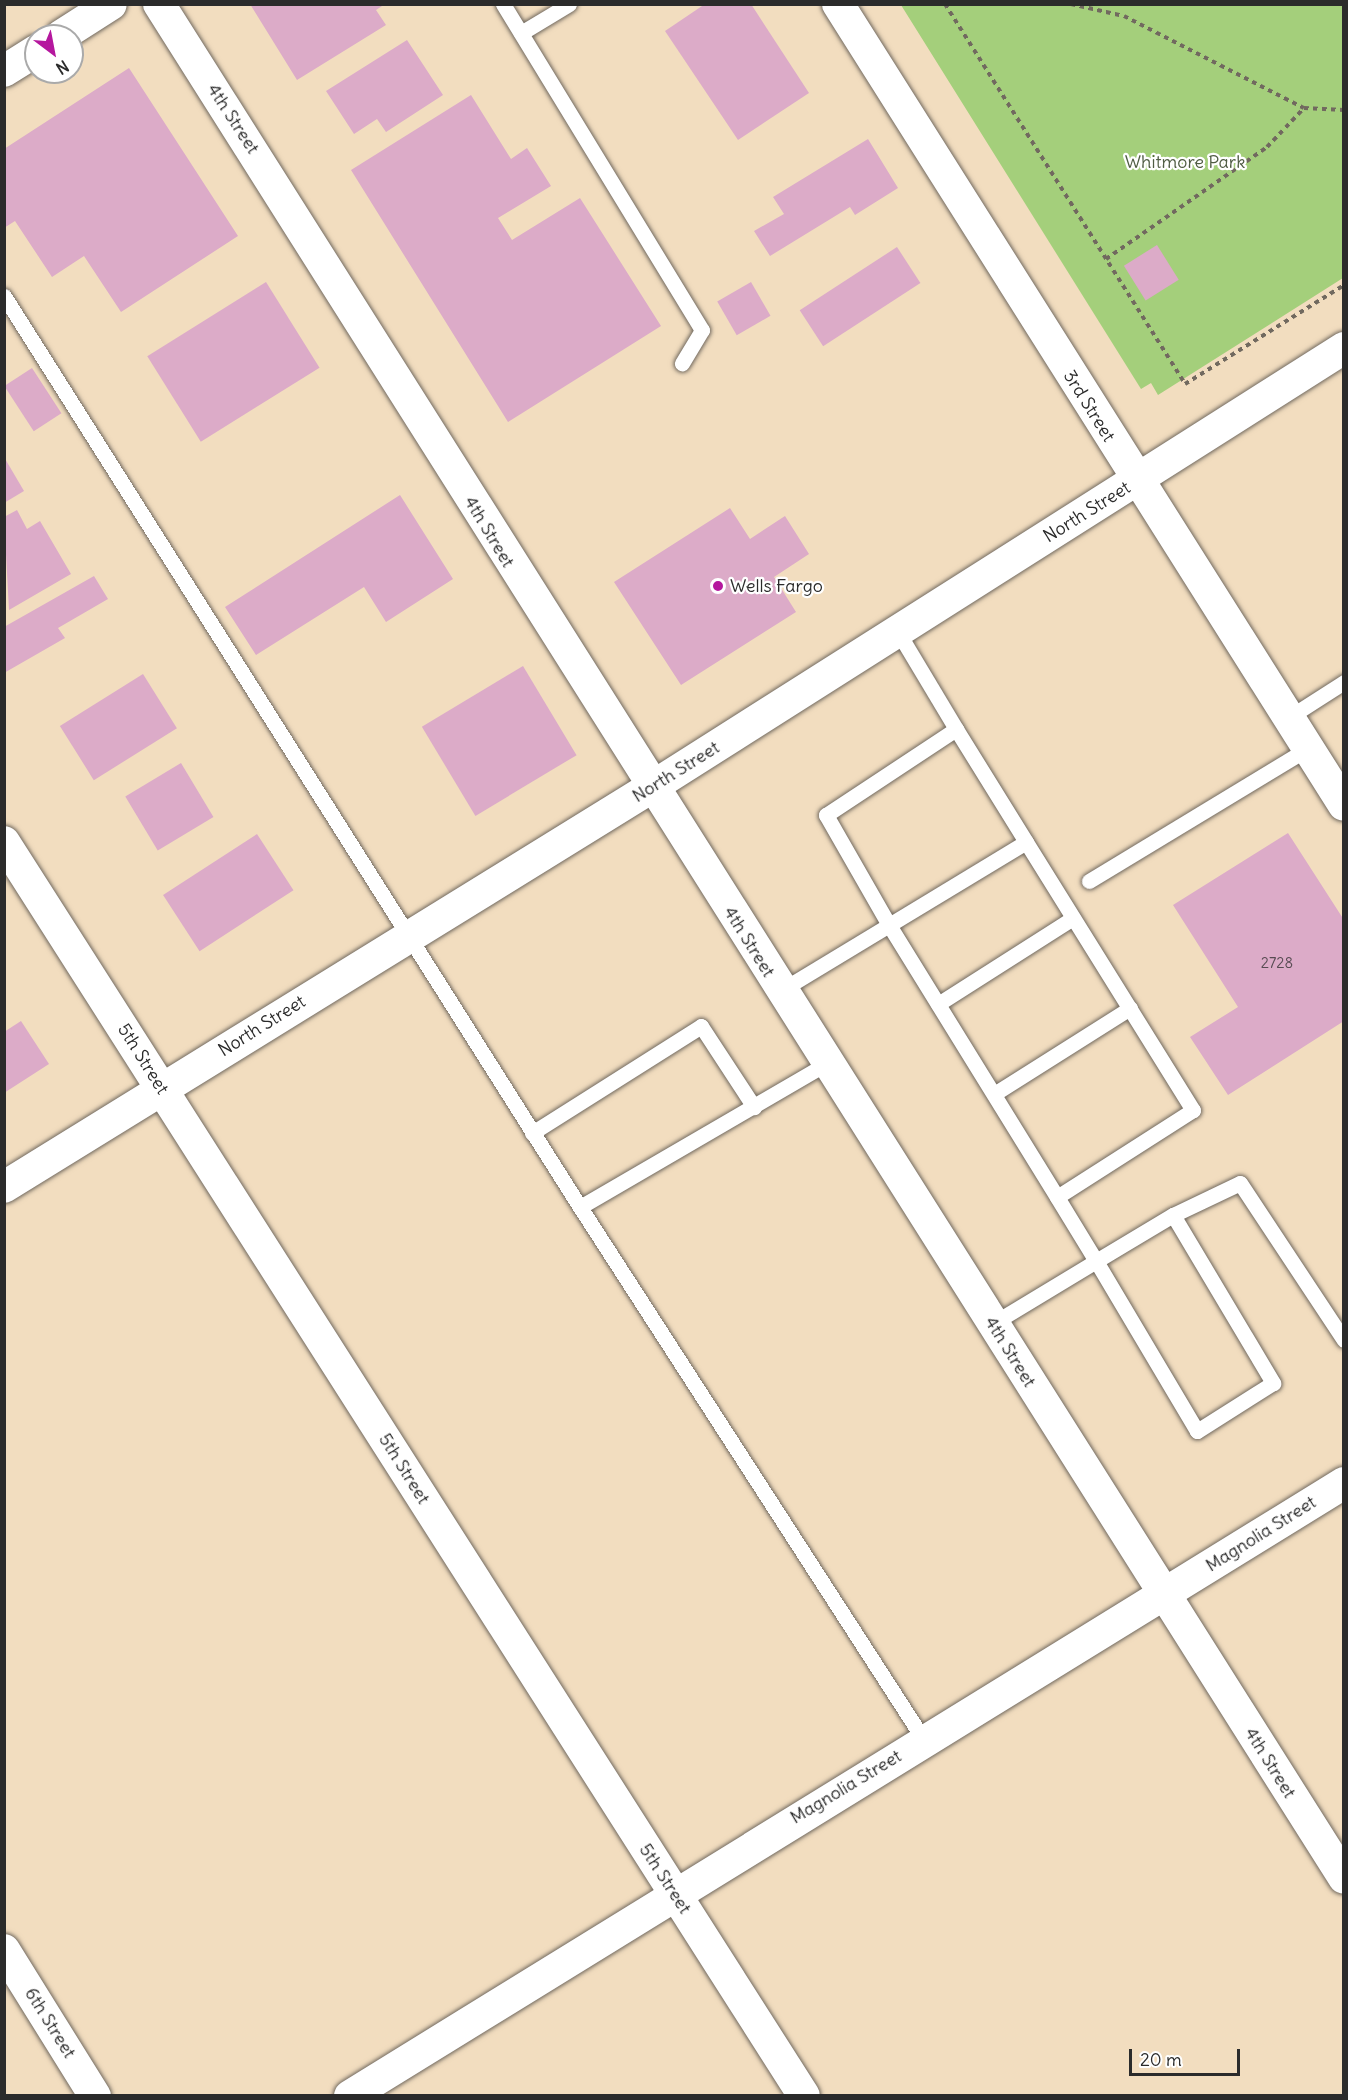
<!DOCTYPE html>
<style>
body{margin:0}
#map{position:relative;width:1348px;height:2100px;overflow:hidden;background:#f2ddbf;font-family:Delius,sans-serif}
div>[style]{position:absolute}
.green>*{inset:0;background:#a4cf7b}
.building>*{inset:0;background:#dcabc8;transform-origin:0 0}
.path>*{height:4px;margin-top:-2px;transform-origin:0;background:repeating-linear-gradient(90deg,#71695f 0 4.5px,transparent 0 9px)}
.roads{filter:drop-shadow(0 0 2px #71695f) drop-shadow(0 0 2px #71695f)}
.service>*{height:15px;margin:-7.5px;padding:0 7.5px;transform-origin:7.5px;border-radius:7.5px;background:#fff}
.minor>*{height:32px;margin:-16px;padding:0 16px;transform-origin:16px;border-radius:16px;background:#fff}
.dots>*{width:16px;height:16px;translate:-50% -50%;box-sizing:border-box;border:3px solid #fff;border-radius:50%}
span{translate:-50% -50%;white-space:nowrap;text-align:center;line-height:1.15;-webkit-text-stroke:4.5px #fff;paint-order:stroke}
.number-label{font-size:15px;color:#574b52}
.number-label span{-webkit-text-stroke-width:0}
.street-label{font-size:18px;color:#2b2b2b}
.park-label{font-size:18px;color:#4f5c43}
.poi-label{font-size:18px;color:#2b2b2b}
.left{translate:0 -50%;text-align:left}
.frame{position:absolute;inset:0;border:6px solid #2b2b2b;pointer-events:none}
.north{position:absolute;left:24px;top:24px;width:60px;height:60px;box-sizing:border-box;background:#fff;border:2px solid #aaa;border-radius:50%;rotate:148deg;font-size:16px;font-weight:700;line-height:24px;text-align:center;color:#2b2b2b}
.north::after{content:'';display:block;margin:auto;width:21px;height:27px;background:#b5179e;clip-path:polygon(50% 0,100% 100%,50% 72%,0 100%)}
.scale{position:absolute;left:1129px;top:2049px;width:111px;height:27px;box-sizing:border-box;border:3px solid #2b2b2b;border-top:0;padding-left:8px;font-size:18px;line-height:21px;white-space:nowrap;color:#2b2b2b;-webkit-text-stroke:4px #fff;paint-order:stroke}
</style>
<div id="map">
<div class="green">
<div style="clip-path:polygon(901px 5px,1343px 5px,1343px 278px,1158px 395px,1151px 383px,1141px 389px)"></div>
</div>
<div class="building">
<div style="clip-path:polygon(250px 4px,385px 4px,376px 10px,386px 25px,297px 80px)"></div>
<div style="clip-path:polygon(705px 4px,751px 4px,809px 93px,738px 140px,665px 31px)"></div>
<div style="clip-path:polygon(407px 40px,443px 95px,386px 132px,377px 119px,354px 134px,326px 91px)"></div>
<div style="clip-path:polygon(129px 68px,238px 236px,121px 312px,84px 256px,52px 277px,15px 221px,4px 228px,4px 149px)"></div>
<div style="clip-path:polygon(471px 95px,511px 159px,527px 148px,551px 186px,498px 218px,512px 240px,580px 198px,661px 326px,508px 422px,351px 170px)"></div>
<div style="clip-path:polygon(868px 139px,898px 188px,855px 215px,850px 207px,770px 256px,754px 231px,784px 214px,773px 197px)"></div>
<div style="left:1157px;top:245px;width:41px;height:39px;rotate:58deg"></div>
<div style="left:897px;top:247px;width:43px;height:116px;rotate:57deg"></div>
<div style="left:266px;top:282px;width:101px;height:140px;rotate:58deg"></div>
<div style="left:751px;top:282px;width:39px;height:39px;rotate:60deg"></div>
<div style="left:32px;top:368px;width:54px;height:33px;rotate:57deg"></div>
<div style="clip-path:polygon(4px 457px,24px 491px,4px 503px)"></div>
<div style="clip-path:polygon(400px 495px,453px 579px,386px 622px,364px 587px,256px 655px,225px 607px)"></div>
<div style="clip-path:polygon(730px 508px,750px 539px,785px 516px,809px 554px,774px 577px,796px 612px,681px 685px,614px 582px)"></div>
<div style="clip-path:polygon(17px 510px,27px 529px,40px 521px,71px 574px,9px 610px,4px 517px)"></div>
<div style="clip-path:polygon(94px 576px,108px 599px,58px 628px,65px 638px,4px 673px,4px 627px)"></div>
<div style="left:523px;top:666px;width:104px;height:118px;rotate:59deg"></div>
<div style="left:143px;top:674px;width:64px;height:98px;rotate:58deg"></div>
<div style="left:181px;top:763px;width:63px;height:65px;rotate:59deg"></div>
<div style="clip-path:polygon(1288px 833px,1344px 920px,1344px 1021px,1228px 1095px,1190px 1037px,1238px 1007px,1173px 905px)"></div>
<div style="left:257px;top:834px;width:67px;height:112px;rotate:57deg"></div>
<div style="clip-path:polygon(21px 1021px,49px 1064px,4px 1093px,4px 1032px)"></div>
</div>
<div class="path">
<div style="left:945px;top:4px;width:449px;rotate:57.7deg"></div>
<div style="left:1185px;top:384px;width:187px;rotate:-31.9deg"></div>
<div style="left:1071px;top:4px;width:54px;rotate:12.8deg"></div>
<div style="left:1124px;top:16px;width:202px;rotate:27.1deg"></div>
<div style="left:1304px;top:108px;width:40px;rotate:2.9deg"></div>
<div style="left:1106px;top:259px;width:196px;rotate:-34.8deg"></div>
<div style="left:1267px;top:147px;width:54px;rotate:-46.5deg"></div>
</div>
<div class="roads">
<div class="service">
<div style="left:503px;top:4px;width:382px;rotate:58.6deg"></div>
<div style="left:702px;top:330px;width:39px;rotate:121deg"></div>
<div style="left:521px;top:33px;width:56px;rotate:-31.1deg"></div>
<div style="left:4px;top:296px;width:1078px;rotate:57.7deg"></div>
<div style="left:580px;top:1207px;width:285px;rotate:-30.2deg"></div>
<div style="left:898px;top:632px;width:113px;rotate:59.1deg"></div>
<div style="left:1288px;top:718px;width:67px;rotate:-32.7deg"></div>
<div style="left:1089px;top:881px;width:255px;rotate:-31.2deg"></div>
<div style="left:780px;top:991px;width:127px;rotate:-31.2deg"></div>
<div style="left:889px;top:925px;width:160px;rotate:-31.2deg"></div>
<div style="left:1026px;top:842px;width:316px;rotate:58.1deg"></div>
<div style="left:1193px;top:1110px;width:161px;rotate:147.4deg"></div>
<div style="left:1057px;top:1197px;width:320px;rotate:-121.7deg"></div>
<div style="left:889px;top:925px;width:127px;rotate:-119.8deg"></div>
<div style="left:826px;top:815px;width:156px;rotate:-33.5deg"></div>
<div style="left:956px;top:729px;width:133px;rotate:58.2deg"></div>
<div style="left:938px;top:1004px;width:160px;rotate:-32.5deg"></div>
<div style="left:994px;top:1094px;width:161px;rotate:-32.3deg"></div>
<div style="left:532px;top:1133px;width:200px;rotate:-32.3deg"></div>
<div style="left:701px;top:1026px;width:97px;rotate:56.8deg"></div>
<div style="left:580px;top:1207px;width:634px;rotate:57.16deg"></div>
<div style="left:1173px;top:1215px;width:74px;rotate:-25.5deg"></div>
<div style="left:1240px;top:1183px;width:188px;rotate:56.5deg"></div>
<div style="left:992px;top:1324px;width:122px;rotate:-31.2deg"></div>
<div style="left:1096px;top:1261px;width:90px;rotate:-30.9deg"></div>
<div style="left:1173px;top:1215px;width:196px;rotate:59.2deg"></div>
<div style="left:1273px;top:1383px;width:90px;rotate:147.7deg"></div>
<div style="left:1197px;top:1431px;width:198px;rotate:-120.7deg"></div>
<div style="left:1096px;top:1261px;width:75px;rotate:-121.4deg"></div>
</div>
<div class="minor">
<div style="left:159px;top:4px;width:2217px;rotate:57.69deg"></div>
<div style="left:838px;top:4px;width:947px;rotate:57.72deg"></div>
<div style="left:61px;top:36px;width:59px;rotate:-32.6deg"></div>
<div style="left:4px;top:71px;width:38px;rotate:-32deg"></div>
<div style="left:4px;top:842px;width:1487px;rotate:57.46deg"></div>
<div style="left:4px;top:1187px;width:762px;rotate:-31.69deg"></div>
<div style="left:652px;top:787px;width:820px;rotate:-32.39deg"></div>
<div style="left:4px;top:1950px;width:172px;rotate:58.1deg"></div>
<div style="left:350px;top:2096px;width:1168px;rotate:-31.66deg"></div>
</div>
</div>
<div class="dots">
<div style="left:718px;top:586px;background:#b5179e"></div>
</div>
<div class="number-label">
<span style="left:1277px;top:963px">2728</span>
</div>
<div class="street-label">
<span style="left:233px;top:119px;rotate:57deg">4th Street</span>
<span style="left:1089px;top:406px;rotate:58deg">3rd Street</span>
<span style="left:1087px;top:512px;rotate:-32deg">North Street</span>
<span style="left:489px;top:532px;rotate:59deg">4th Street</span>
<span style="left:676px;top:772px;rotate:-32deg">North Street</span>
<span style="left:749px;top:942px;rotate:58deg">4th Street</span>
<span style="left:262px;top:1026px;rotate:-32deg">North Street</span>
<span style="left:143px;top:1059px;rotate:58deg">5th Street</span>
<span style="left:1010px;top:1352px;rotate:58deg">4th Street</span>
<span style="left:404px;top:1469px;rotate:58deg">5th Street</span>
<span style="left:1261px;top:1534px;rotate:-32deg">Magnolia Street</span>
<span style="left:1270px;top:1763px;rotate:58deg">4th Street</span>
<span style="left:846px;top:1787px;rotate:-31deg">Magnolia Street</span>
<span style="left:665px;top:1879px;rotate:57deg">5th Street</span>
<span style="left:50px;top:2023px;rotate:58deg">6th Street</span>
</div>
<div class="park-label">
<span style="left:1185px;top:162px">Whitmore Park</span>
</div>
<div class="poi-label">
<span class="left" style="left:730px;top:586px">Wells Fargo</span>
</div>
<div class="frame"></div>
<div class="north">N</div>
<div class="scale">20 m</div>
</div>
